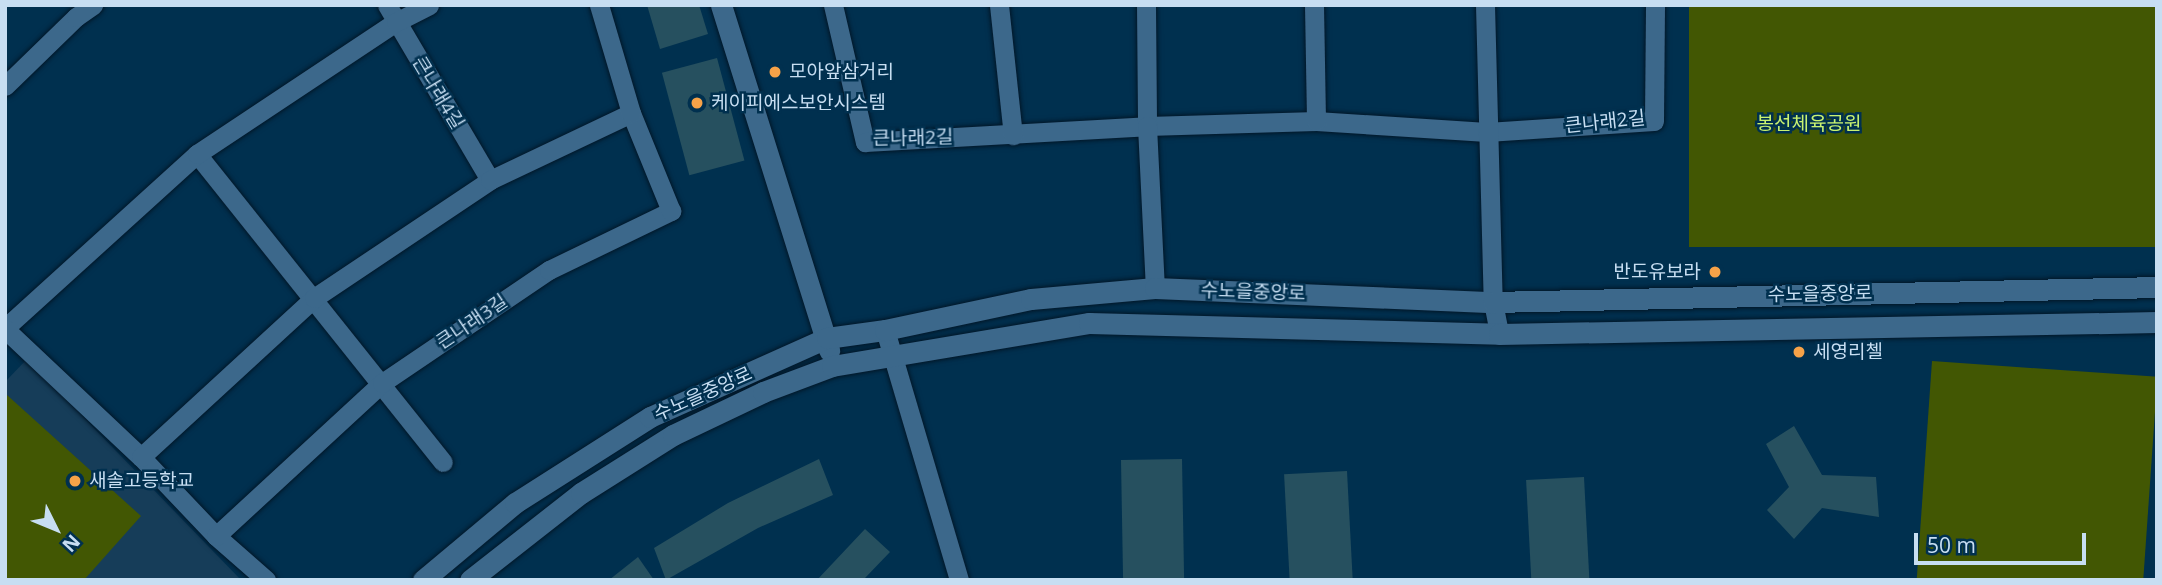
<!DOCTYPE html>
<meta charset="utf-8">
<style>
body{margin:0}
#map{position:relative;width:2162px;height:585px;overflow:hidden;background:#00304f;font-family:"Open Sans","Noto Sans KR",sans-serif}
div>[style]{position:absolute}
.built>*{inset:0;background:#163d59}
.green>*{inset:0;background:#425703;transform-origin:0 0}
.building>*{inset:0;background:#26505f;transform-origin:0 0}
.roads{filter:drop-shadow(0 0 2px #021728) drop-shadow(0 0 2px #021728)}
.street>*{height:19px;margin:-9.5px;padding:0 9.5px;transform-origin:9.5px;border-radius:9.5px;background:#3c688b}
.secondary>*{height:21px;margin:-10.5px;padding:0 10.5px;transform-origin:10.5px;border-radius:10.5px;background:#3c688b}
.dots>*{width:19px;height:19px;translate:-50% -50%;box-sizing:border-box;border:4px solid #00304f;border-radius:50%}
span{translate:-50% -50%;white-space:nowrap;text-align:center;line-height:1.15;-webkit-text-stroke:5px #00304f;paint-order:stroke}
.poi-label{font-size:19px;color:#c7def2}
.left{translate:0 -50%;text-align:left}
.right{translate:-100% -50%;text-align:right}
.street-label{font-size:19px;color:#c7def2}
.park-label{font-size:19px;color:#c9f271}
.frame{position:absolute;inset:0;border:7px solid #c7def2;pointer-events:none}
.north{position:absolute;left:21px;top:494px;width:70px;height:70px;-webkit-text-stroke:5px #00304f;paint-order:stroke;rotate:133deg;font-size:19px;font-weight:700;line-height:28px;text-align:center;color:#c7def2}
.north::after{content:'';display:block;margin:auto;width:24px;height:32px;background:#c7def2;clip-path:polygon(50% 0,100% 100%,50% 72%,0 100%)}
.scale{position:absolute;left:1914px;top:533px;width:172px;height:32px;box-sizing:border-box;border:4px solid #c7def2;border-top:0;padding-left:9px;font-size:21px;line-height:24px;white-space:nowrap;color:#c7def2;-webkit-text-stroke:5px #00304f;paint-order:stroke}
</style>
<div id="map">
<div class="built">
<div style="clip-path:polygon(27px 359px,241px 580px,5px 580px,5px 382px)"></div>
</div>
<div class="green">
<div style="left:1689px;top:5px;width:468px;height:242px"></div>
<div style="left:1932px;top:361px;width:226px;height:219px;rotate:4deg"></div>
<div style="clip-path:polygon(7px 395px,141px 516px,84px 580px,5px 580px)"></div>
</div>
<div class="building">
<div style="clip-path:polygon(647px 5px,699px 5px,708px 34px,660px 49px)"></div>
<div style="left:717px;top:58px;width:106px;height:57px;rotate:75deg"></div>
<div style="clip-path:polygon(1794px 426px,1822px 475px,1876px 477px,1879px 517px,1822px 508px,1794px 539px,1767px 510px,1789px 487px,1766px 444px)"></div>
<div style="clip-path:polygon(819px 459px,833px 495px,758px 528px,666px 580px,654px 548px,728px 503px)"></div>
<div style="left:1182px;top:459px;width:121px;height:61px;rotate:89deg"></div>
<div style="left:1347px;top:471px;width:109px;height:63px;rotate:87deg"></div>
<div style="left:1584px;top:477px;width:103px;height:58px;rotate:87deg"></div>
<div style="clip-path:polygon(865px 529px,890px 552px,865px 578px,867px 580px,817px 580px)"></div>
<div style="clip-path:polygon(638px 557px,654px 580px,609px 580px)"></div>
</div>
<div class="roads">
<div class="street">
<div style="left:387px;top:5px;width:203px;rotate:59.5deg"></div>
<div style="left:833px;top:5px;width:141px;rotate:76.9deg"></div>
<div style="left:865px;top:142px;width:282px;rotate:-3.2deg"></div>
<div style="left:1147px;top:126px;width:169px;rotate:-1.7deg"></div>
<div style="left:1316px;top:121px;width:171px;rotate:3.7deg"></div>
<div style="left:1487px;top:132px;width:167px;rotate:-3.8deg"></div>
<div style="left:1654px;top:121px;width:116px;rotate:-89.5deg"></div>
<div style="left:999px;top:5px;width:131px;rotate:83.9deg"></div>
<div style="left:1146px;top:5px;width:121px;rotate:89.5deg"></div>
<div style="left:1147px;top:126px;width:162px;rotate:87.2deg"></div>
<div style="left:1314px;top:5px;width:116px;rotate:89deg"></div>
<div style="left:1485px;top:5px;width:297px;rotate:88.5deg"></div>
<div style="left:1493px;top:302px;width:33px;rotate:79deg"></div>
<div style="left:5px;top:86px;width:99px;rotate:-44.2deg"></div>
<div style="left:76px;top:17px;width:21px;rotate:-35deg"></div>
<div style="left:197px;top:154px;width:394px;rotate:51.4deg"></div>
<div style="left:5px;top:328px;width:259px;rotate:-42.2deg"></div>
<div style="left:197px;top:154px;width:239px;rotate:-33.6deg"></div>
<div style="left:396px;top:22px;width:37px;rotate:-27deg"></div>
<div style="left:5px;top:329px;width:187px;rotate:43.3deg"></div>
<div style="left:141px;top:457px;width:109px;rotate:46.5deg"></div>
<div style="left:216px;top:536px;width:67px;rotate:41.3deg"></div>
<div style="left:885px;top:330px;width:261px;rotate:73.5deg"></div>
<div style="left:141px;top:457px;width:235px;rotate:-42.6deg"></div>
<div style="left:314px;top:298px;width:212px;rotate:-33.8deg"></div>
<div style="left:490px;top:180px;width:156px;rotate:-25.4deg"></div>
<div style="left:216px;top:536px;width:226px;rotate:-42.7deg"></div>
<div style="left:382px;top:383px;width:202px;rotate:-34.1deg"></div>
<div style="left:549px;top:270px;width:136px;rotate:-25.8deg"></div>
<div style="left:671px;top:211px;width:106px;rotate:-112.2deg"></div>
<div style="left:631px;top:113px;width:113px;rotate:-106.5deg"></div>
</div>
<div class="secondary">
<div style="left:721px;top:5px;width:362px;rotate:72.6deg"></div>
<div style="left:423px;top:580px;width:120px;rotate:-39.9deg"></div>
<div style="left:515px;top:503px;width:160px;rotate:-32.5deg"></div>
<div style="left:650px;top:417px;width:194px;rotate:-24.1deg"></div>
<div style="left:827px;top:338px;width:59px;rotate:-7.9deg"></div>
<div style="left:885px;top:330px;width:149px;rotate:-12deg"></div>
<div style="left:1031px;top:299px;width:124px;rotate:-5.1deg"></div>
<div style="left:1155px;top:288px;width:338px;rotate:2.4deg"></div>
<div style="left:1493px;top:302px;width:664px;rotate:-1.29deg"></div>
<div style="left:470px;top:580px;width:141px;rotate:-38.1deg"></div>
<div style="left:581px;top:493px;width:109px;rotate:-32.2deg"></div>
<div style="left:673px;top:435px;width:100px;rotate:-25.5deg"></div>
<div style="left:763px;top:392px;width:74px;rotate:-20.6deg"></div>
<div style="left:832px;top:366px;width:261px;rotate:-9.5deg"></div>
<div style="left:1089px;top:323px;width:410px;rotate:1.5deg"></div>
<div style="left:1499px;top:334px;width:658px;rotate:-1.04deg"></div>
</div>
</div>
<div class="dots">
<div style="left:775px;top:72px;background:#f6a248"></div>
<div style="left:697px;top:103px;background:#f6a248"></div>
<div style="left:1715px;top:272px;background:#f6a248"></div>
<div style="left:1799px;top:352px;background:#f6a248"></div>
<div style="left:75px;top:481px;background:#f6a248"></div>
</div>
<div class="poi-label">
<span class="left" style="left:789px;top:72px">모아앞삼거리</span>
<span class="left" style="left:711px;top:103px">케이피에스보안시스템</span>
<span class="right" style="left:1701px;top:272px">반도유보라</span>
<span class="left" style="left:1813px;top:352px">세영리첼</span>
<span class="left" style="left:89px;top:481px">새솔고등학교</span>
</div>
<div class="street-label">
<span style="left:438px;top:93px;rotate:59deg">큰나래4길</span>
<span style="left:1605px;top:122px;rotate:-6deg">큰나래2길</span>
<span style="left:913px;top:138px;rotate:-1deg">큰나래2길</span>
<span style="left:1253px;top:292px;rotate:2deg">수노을중앙로</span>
<span style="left:1820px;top:294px;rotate:-1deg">수노을중앙로</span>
<span style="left:472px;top:322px;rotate:-34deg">큰나래3길</span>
<span style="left:703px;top:394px;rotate:-24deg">수노을중앙로</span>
</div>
<div class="park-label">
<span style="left:1809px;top:124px">봉선체육공원</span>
</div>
<div class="frame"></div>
<div class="north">N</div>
<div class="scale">50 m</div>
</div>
